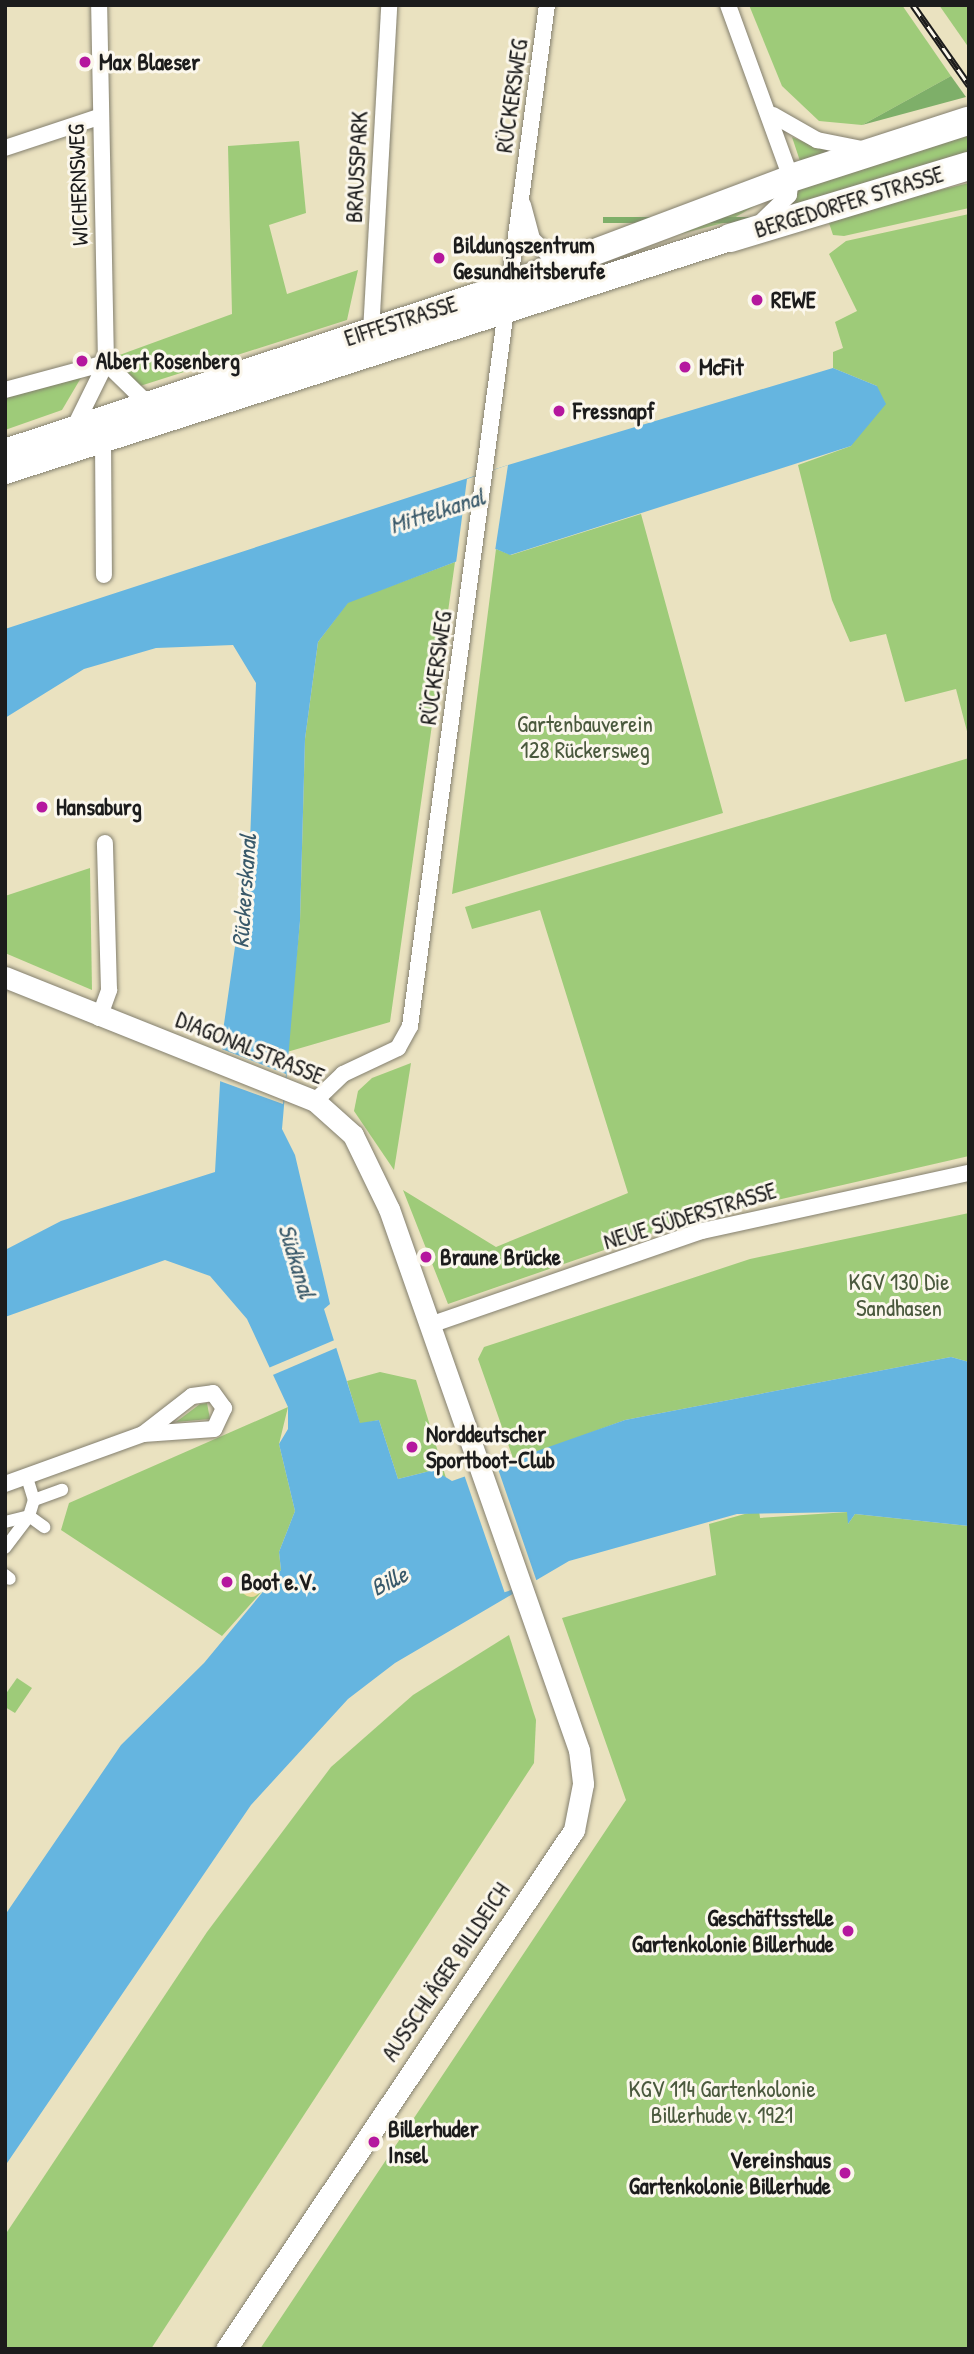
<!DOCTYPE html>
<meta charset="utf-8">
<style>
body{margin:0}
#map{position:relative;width:974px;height:2354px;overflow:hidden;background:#eae2c0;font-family:"Patrick Hand",sans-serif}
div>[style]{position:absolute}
.green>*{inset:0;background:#9ecb79}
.forest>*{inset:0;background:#7eaf69;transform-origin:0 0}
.sand>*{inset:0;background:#eeda9e}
.round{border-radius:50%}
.water>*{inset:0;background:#65b5e0}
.pier>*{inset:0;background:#eae2c0;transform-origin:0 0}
.roads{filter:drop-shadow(0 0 2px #837f6e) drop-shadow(0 0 2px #837f6e)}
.pedestrian>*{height:12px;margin:-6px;padding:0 6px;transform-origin:6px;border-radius:6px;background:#fff}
.minor>*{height:16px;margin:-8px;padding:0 8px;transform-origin:8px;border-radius:8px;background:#fff}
.tertiary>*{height:21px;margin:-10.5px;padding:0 10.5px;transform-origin:10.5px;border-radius:10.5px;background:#fff}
.primary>*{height:26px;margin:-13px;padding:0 13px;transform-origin:13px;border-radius:13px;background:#fff}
.trunk>*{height:28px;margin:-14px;padding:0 14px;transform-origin:14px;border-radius:14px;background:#fff}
.rail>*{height:7px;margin-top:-3.5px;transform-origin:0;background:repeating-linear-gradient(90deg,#fbf7ec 0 13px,#1c1c1c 0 26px);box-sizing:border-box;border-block:2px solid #1c1c1c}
.dots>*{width:19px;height:19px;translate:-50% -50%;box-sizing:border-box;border:4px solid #fbf7ec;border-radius:50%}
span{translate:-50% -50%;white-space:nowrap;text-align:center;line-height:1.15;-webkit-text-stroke:6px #fbf7ec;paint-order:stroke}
.poi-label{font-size:23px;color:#1c1c1c;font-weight:700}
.left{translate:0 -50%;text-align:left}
.right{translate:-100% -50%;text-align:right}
.street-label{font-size:23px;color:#1c1c1c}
.park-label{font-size:23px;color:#4a593d}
.water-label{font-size:24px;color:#39596a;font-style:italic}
.frame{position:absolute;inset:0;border:7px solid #1c1c1c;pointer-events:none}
</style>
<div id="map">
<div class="green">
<div style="clip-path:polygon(749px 5px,902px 5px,951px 76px,862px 125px,819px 121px,782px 86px)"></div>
<div style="clip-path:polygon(939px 5px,969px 5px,969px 48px)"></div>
<div style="clip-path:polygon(969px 132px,969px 155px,785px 208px,797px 186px)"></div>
<div style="clip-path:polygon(792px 137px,814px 146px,836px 152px,801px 164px)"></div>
<div style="clip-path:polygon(299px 141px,306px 213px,269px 225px,287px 294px,358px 270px,347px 320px,140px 386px,114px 357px,232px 314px,228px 146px)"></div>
<div style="clip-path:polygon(969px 183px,969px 208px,844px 236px,833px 235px,829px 223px,829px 217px)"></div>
<div style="clip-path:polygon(770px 197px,727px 222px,653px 241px)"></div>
<div style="clip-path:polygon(969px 214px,969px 739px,956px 689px,905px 702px,886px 634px,850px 642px,832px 600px,798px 465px,851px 446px,877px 386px,833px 368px,833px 352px,843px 348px,835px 322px,857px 311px,829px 254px,846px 241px)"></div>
<div style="clip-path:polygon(85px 371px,62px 410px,5px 430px,5px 398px)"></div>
<div style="clip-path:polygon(641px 514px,723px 813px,452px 894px,496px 549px,511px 555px)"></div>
<div style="clip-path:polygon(455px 562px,390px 1022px,287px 1052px,300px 921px,305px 739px,318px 642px,348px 602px)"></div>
<div style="clip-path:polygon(969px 758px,969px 1156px,694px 1219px,448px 1304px,403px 1190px,496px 1247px,628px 1193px,540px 910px,472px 929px,465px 907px)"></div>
<div style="clip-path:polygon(90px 868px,92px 990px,5px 953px,5px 896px)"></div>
<div style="clip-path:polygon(411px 1063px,394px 1170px,354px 1111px,358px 1091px,372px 1078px)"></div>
<div style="clip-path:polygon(969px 1213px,969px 1362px,951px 1357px,625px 1420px,514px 1461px,478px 1359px,484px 1347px,750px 1259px)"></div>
<div style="clip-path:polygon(380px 1372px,416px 1380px,446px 1478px,434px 1470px,398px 1479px,379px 1420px,360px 1424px,347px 1381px)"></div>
<div style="clip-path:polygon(207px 1403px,210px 1419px,176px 1422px,200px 1404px)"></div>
<div style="clip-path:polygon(288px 1407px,279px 1444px,295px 1511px,279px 1552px,281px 1570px,222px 1636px,61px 1530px,69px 1503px)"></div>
<div style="clip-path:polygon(759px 1510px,760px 1518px,848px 1512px,848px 1524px,855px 1514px,969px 1526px,969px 2349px,260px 2349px,626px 1800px,562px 1618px,716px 1575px,709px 1524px)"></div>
<div style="clip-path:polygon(509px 1635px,536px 1720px,534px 1763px,151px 2349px,5px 2349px,5px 2235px,207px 1932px,331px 1767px,413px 1695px)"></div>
<div style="clip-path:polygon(17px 1678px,32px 1688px,15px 1713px,5px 1707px,5px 1695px)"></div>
</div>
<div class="forest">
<div style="clip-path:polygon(951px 76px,966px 97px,862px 125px)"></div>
<div style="left:829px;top:217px;width:6px;height:226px;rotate:90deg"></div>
</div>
<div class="sand">
<div class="round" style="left:241px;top:1577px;width:20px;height:20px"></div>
</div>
<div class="water">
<div style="clip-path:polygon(833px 368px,877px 386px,886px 404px,851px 446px,510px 555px,496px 549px,455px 562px,348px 603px,318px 642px,305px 739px,300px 921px,282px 1129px,295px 1155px,330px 1304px,324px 1309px,360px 1423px,379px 1420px,398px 1479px,434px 1470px,452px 1481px,625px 1420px,951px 1357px,969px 1362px,969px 1526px,855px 1514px,848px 1524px,847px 1512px,737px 1514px,569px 1561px,395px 1663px,348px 1699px,251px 1805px,5px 2166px,5px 1915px,121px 1745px,204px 1663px,281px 1570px,279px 1552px,295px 1511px,279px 1444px,288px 1429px,288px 1407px,247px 1319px,210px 1276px,165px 1260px,5px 1317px,5px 1250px,61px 1221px,215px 1172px,223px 1031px,250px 842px,256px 683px,233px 645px,156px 648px,84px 669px,5px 718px,5px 629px,508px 465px)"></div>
</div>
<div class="pier">
<div style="clip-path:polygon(508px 465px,495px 551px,456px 563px,467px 479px)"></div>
<div style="clip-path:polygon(219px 1048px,286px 1074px,283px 1104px,217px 1080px)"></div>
<div style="left:337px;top:1339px;width:8px;height:77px;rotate:67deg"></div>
<div style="left:496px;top:1463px;width:125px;height:34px;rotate:71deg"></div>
</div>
<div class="roads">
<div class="pedestrian">
<div style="left:29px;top:1484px;width:17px;rotate:73deg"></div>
<div style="left:5px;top:1522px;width:25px;rotate:-14deg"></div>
<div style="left:29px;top:1516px;width:17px;rotate:-73deg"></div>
<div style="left:34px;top:1500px;width:30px;rotate:-20deg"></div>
<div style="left:5px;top:1548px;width:40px;rotate:-53deg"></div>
<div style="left:29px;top:1516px;width:19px;rotate:36deg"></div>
<div style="left:5px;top:1575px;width:6px;rotate:39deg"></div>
</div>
<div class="minor">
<div style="left:728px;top:5px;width:184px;rotate:70deg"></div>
<div style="left:791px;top:178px;width:17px;rotate:97deg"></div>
<div style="left:789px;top:195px;width:37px;rotate:136deg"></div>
<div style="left:773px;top:115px;width:51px;rotate:29.6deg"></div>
<div style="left:817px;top:140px;width:46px;rotate:11.3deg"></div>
<div style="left:5px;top:148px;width:99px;rotate:-18.3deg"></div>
<div style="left:523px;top:205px;width:35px;rotate:75deg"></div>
<div style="left:532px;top:239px;width:25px;rotate:43deg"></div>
<div style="left:550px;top:256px;width:18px;rotate:13deg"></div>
<div style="left:371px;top:332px;width:327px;rotate:-86.8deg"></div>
<div style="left:106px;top:363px;width:63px;rotate:44.4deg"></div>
<div style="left:5px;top:390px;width:105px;rotate:-15deg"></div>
<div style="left:75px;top:426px;width:70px;rotate:-63.8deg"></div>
<div style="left:106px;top:363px;width:358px;rotate:-91.1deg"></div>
<div style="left:103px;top:440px;width:135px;rotate:89.6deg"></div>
<div style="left:99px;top:1018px;width:30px;rotate:-70deg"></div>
<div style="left:109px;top:990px;width:147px;rotate:-91.6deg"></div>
<div style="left:315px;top:1101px;width:39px;rotate:-44deg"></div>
<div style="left:343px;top:1074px;width:61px;rotate:-25.3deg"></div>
<div style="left:398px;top:1048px;width:25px;rotate:-61deg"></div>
<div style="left:410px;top:1026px;width:1030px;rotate:-82.36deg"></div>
<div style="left:430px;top:1325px;width:288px;rotate:-19.1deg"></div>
<div style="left:702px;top:1231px;width:273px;rotate:-12.3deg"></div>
<div style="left:213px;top:1393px;width:19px;rotate:54deg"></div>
<div style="left:224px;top:1408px;width:23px;rotate:115deg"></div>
<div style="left:214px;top:1429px;width:71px;rotate:176deg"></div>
<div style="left:143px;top:1434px;width:62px;rotate:-37.8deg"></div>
<div style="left:192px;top:1396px;width:21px;rotate:-8deg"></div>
<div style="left:5px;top:1484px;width:147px;rotate:-19.9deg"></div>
</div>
<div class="tertiary">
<div style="left:5px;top:977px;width:334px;rotate:21.8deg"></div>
<div style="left:315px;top:1101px;width:51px;rotate:41.8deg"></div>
<div style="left:353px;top:1135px;width:82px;rotate:64.1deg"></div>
<div style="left:389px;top:1209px;width:573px;rotate:70.65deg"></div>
<div style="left:579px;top:1750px;width:34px;rotate:83deg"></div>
<div style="left:583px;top:1784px;width:47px;rotate:101.1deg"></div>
<div style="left:574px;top:1830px;width:625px;rotate:123.84deg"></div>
</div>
<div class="primary">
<div style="left:5px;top:452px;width:495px;rotate:-18.3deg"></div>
<div style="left:475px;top:297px;width:338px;rotate:-20.6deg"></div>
<div style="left:5px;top:471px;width:762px;rotate:-17.82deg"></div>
</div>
<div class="trunk">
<div style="left:791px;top:178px;width:186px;rotate:-17.9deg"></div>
<div style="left:730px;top:238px;width:250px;rotate:-16.8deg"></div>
</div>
</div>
<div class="rail">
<div style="left:913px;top:5px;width:98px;rotate:55deg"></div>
</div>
<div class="dots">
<div style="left:85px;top:62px;background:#b5179e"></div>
<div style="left:439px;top:258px;background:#b5179e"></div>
<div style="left:757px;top:300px;background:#b5179e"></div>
<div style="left:82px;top:361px;background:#b5179e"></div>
<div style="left:685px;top:367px;background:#b5179e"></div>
<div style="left:559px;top:411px;background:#b5179e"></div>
<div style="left:42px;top:807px;background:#b5179e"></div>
<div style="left:426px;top:1257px;background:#b5179e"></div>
<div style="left:412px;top:1447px;background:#b5179e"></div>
<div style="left:227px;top:1582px;background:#b5179e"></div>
<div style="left:848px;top:1931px;background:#b5179e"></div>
<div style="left:374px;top:2142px;background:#b5179e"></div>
<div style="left:845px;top:2173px;background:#b5179e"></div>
</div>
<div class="poi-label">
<span class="left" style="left:99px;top:62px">Max Blaeser</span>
<span class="left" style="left:453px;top:258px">Bildungszentrum<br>Gesundheitsberufe</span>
<span class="left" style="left:771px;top:300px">REWE</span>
<span class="left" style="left:96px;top:361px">Albert Rosenberg</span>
<span class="left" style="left:699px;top:367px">McFit</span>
<span class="left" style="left:573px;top:411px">Fressnapf</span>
<span class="left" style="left:56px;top:807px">Hansaburg</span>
<span class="left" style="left:440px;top:1257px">Braune Brücke</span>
<span class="left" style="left:426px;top:1447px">Norddeutscher<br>Sportboot-Club</span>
<span class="left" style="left:241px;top:1582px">Boot e.V.</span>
<span class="right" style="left:834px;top:1931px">Geschäftsstelle<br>Gartenkolonie Billerhude</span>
<span class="left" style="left:388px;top:2142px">Billerhuder<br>Insel</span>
<span class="right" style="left:831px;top:2173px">Vereinshaus<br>Gartenkolonie Billerhude</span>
</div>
<div class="street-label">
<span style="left:512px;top:96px;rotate:-82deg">RÜCKERSWEG</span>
<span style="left:357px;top:167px;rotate:-87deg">BRAUSSPARK</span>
<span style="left:78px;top:185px;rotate:-92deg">WICHERNSWEG</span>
<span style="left:849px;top:202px;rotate:-17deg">BERGEDORFER STRASSE</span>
<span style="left:401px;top:321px;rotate:-18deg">EIFFESTRASSE</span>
<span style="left:436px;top:668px;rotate:-82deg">RÜCKERSWEG</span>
<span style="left:250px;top:1048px;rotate:22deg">DIAGONALSTRASSE</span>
<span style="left:690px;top:1216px;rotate:-17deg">NEUE SÜDERSTRASSE</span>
<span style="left:446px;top:1972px;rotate:-56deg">AUSSCHLÄGER BILLDEICH</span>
</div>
<div class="park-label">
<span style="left:585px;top:737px">Gartenbauverein<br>128 Rückersweg</span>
<span style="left:899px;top:1295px">KGV 130 Die<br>Sandhasen</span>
<span style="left:722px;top:2102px">KGV 114 Gartenkolonie<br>Billerhude v. 1921</span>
</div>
<div class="water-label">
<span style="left:437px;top:511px;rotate:-18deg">Mittelkanal</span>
<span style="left:244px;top:891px;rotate:-86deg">Rückerskanal</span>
<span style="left:297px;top:1261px;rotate:73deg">Südkanal</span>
<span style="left:389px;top:1581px;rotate:-27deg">Bille</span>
</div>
<div class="frame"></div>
</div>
